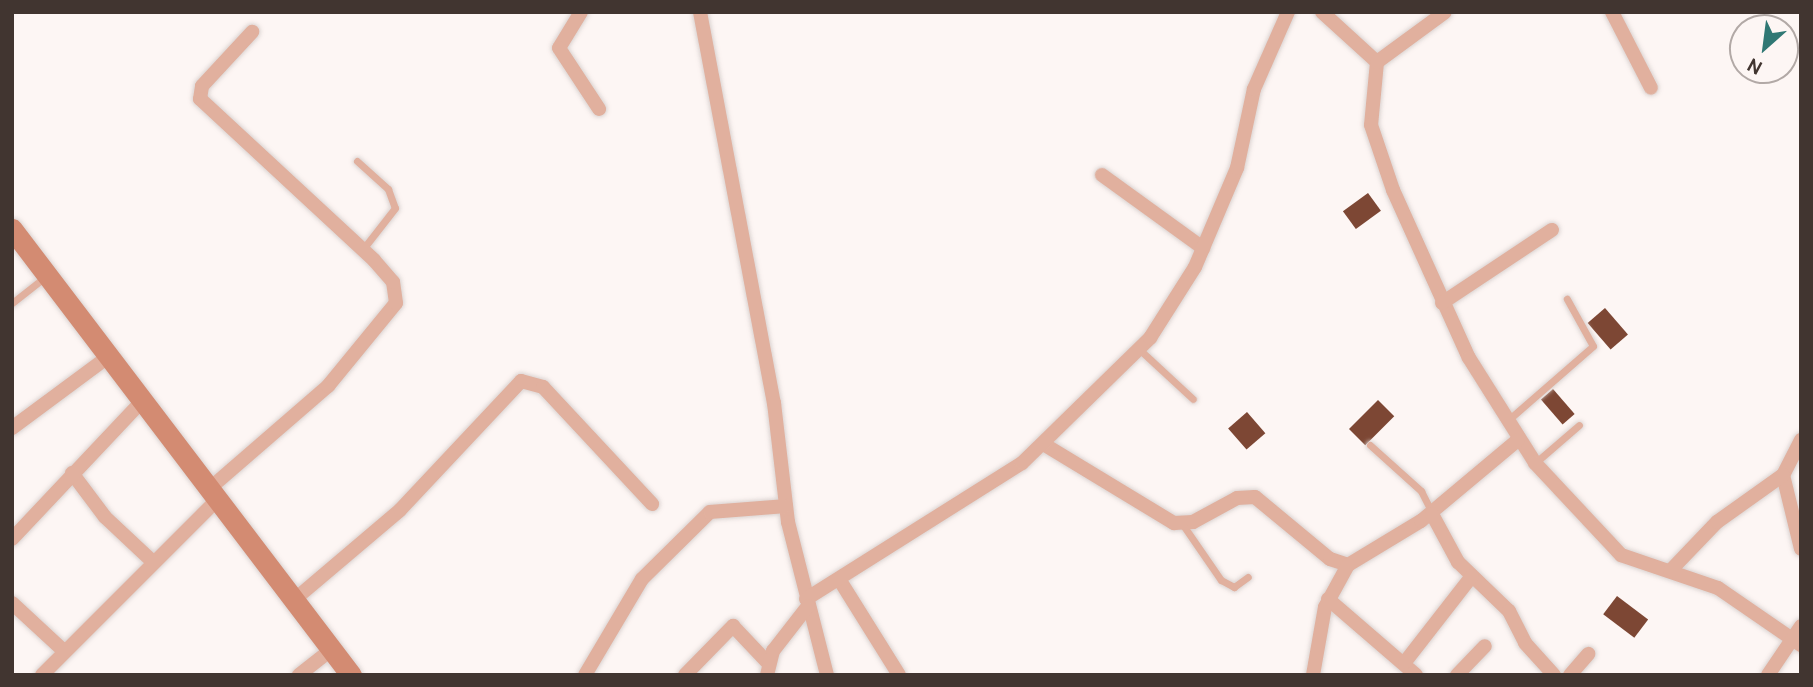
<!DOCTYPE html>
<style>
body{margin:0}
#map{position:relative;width:1813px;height:687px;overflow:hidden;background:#fdf6f4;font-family:Cabin,sans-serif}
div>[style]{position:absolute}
.building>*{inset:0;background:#7d4734;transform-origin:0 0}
.roads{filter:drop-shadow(0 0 2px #dbd3d1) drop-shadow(0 0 2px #dbd3d1)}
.lane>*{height:7px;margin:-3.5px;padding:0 3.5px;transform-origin:3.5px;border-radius:3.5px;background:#e1b09e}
.street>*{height:14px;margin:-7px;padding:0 7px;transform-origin:7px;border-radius:7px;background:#e1b09e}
.secondary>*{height:21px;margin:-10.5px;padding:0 10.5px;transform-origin:10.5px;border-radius:10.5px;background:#d38b72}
span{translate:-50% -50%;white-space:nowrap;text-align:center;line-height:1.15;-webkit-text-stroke:7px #fdf6f4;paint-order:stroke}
.frame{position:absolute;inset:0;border:14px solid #413530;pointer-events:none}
.north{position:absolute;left:1729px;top:14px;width:70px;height:70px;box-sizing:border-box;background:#fdf6f4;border:2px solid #b2a9a6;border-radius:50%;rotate:208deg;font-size:19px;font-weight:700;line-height:28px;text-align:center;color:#413530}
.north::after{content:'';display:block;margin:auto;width:24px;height:32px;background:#307874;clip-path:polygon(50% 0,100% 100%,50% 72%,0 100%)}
</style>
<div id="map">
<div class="building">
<div style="left:1368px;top:193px;width:22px;height:31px;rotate:54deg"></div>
<div style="left:1605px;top:308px;width:35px;height:23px;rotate:49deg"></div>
<div style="left:1553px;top:389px;width:33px;height:16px;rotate:49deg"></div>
<div style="left:1378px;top:400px;width:23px;height:41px;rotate:45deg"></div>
<div style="left:1247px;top:412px;width:28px;height:25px;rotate:49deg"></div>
<div style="left:1617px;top:596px;width:39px;height:23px;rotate:37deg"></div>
</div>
<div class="roads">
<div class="lane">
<div style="left:357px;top:161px;width:42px;rotate:42.1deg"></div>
<div style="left:388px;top:189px;width:20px;rotate:70deg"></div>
<div style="left:395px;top:208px;width:52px;rotate:128deg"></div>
<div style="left:12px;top:303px;width:42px;rotate:-38.2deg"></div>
<div style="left:1140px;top:350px;width:72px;rotate:42.8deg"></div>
<div style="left:1507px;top:421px;width:114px;rotate:-41.1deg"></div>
<div style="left:1593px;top:346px;width:54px;rotate:-119deg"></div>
<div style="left:1370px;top:445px;width:69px;rotate:42deg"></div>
<div style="left:1421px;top:491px;width:25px;rotate:63deg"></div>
<div style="left:1535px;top:463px;width:58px;rotate:-40.8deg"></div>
<div style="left:1183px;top:525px;width:67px;rotate:55.4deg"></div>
<div style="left:1221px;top:580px;width:15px;rotate:28deg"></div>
<div style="left:1234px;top:587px;width:17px;rotate:-36deg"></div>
</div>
<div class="street">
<div style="left:581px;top:12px;width:42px;rotate:121.4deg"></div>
<div style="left:559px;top:48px;width:73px;rotate:56.7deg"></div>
<div style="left:700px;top:12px;width:398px;rotate:79.3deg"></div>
<div style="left:774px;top:403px;width:120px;rotate:83.3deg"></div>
<div style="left:788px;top:522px;width:158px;rotate:75.7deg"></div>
<div style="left:1322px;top:12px;width:74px;rotate:42.3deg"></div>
<div style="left:1377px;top:62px;width:63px;rotate:95.4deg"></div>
<div style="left:1371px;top:125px;width:69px;rotate:71.3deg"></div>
<div style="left:1393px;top:190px;width:184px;rotate:65.7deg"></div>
<div style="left:1469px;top:358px;width:124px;rotate:57.8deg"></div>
<div style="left:1535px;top:463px;width:126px;rotate:46.9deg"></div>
<div style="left:1621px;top:555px;width:102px;rotate:18.8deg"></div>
<div style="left:1718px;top:588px;width:101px;rotate:34.5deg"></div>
<div style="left:1612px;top:12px;width:85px;rotate:62.8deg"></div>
<div style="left:1377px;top:62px;width:84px;rotate:-36.3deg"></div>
<div style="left:1102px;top:175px;width:125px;rotate:35.9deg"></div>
<div style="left:1442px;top:303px;width:132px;rotate:-33.6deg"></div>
<div style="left:12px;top:428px;width:119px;rotate:-36.5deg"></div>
<div style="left:1801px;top:440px;width:39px;rotate:117deg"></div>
<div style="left:1783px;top:475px;width:76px;rotate:76.3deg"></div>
<div style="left:1045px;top:445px;width:151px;rotate:31.2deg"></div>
<div style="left:1174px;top:523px;width:19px;rotate:-3deg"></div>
<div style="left:1193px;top:522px;width:50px;rotate:-28.6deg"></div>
<div style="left:1237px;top:498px;width:18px;rotate:-3deg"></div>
<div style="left:1255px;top:497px;width:97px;rotate:39.6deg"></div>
<div style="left:1330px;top:559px;width:19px;rotate:18deg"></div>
<div style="left:1348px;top:565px;width:85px;rotate:-31.1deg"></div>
<div style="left:1421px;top:521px;width:126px;rotate:-39.9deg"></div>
<div style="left:72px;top:473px;width:55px;rotate:53.1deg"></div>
<div style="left:105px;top:517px;width:63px;rotate:43.1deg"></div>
<div style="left:208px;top:490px;width:159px;rotate:-40.9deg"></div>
<div style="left:328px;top:386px;width:107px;rotate:-50.7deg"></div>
<div style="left:396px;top:303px;width:21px;rotate:-98deg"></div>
<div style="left:393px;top:282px;width:29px;rotate:-131deg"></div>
<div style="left:374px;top:260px;width:237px;rotate:-137.2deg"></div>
<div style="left:200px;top:99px;width:13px;rotate:-81deg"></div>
<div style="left:202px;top:86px;width:74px;rotate:-47.2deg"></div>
<div style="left:1432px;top:514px;width:55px;rotate:61.6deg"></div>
<div style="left:1458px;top:562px;width:71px;rotate:43.9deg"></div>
<div style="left:1509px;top:611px;width:36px;rotate:63deg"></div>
<div style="left:1525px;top:643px;width:43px;rotate:47.8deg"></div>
<div style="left:12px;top:539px;width:188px;rotate:-46.7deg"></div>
<div style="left:1670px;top:571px;width:68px;rotate:-46.2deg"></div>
<div style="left:1717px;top:522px;width:81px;rotate:-35.5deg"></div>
<div style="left:839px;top:579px;width:113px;rotate:58deg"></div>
<div style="left:806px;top:599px;width:255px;rotate:-32.2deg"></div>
<div style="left:1022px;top:463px;width:179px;rotate:-44.3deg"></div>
<div style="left:1150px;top:338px;width:84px;rotate:-57.6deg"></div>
<div style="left:1195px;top:267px;width:108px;rotate:-67deg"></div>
<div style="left:1237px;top:168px;width:81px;rotate:-77.9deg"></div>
<div style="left:1254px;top:89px;width:84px;rotate:-66.2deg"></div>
<div style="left:1328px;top:599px;width:116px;rotate:40.8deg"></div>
<div style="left:294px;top:600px;width:139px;rotate:-40.3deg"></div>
<div style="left:400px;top:510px;width:177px;rotate:-46.8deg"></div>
<div style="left:521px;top:381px;width:23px;rotate:15deg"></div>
<div style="left:543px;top:387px;width:160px;rotate:47deg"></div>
<div style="left:12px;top:603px;width:69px;rotate:42.7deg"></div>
<div style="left:1405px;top:662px;width:109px;rotate:-52.1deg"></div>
<div style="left:42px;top:675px;width:246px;rotate:-45deg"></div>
<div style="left:299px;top:675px;width:42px;rotate:-38.2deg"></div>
<div style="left:585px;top:675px;width:112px;rotate:-59.3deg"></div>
<div style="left:642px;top:579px;width:95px;rotate:-44.6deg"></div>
<div style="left:710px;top:512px;width:76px;rotate:-4.5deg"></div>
<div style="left:685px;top:675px;width:69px;rotate:-45.6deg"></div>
<div style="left:733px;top:626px;width:51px;rotate:46.6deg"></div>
<div style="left:767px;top:675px;width:25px;rotate:-76deg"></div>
<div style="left:773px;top:651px;width:57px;rotate:-52.1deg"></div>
<div style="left:1313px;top:675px;width:69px;rotate:-80deg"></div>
<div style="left:1325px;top:607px;width:48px;rotate:-61.3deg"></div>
<div style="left:1457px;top:675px;width:40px;rotate:-46deg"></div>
<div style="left:1570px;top:675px;width:28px;rotate:-49deg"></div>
<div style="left:1768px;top:675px;width:59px;rotate:-56deg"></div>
</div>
<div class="secondary">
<div style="left:12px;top:229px;width:560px;rotate:52.76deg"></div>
</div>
</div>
<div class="frame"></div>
<div class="north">N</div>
</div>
